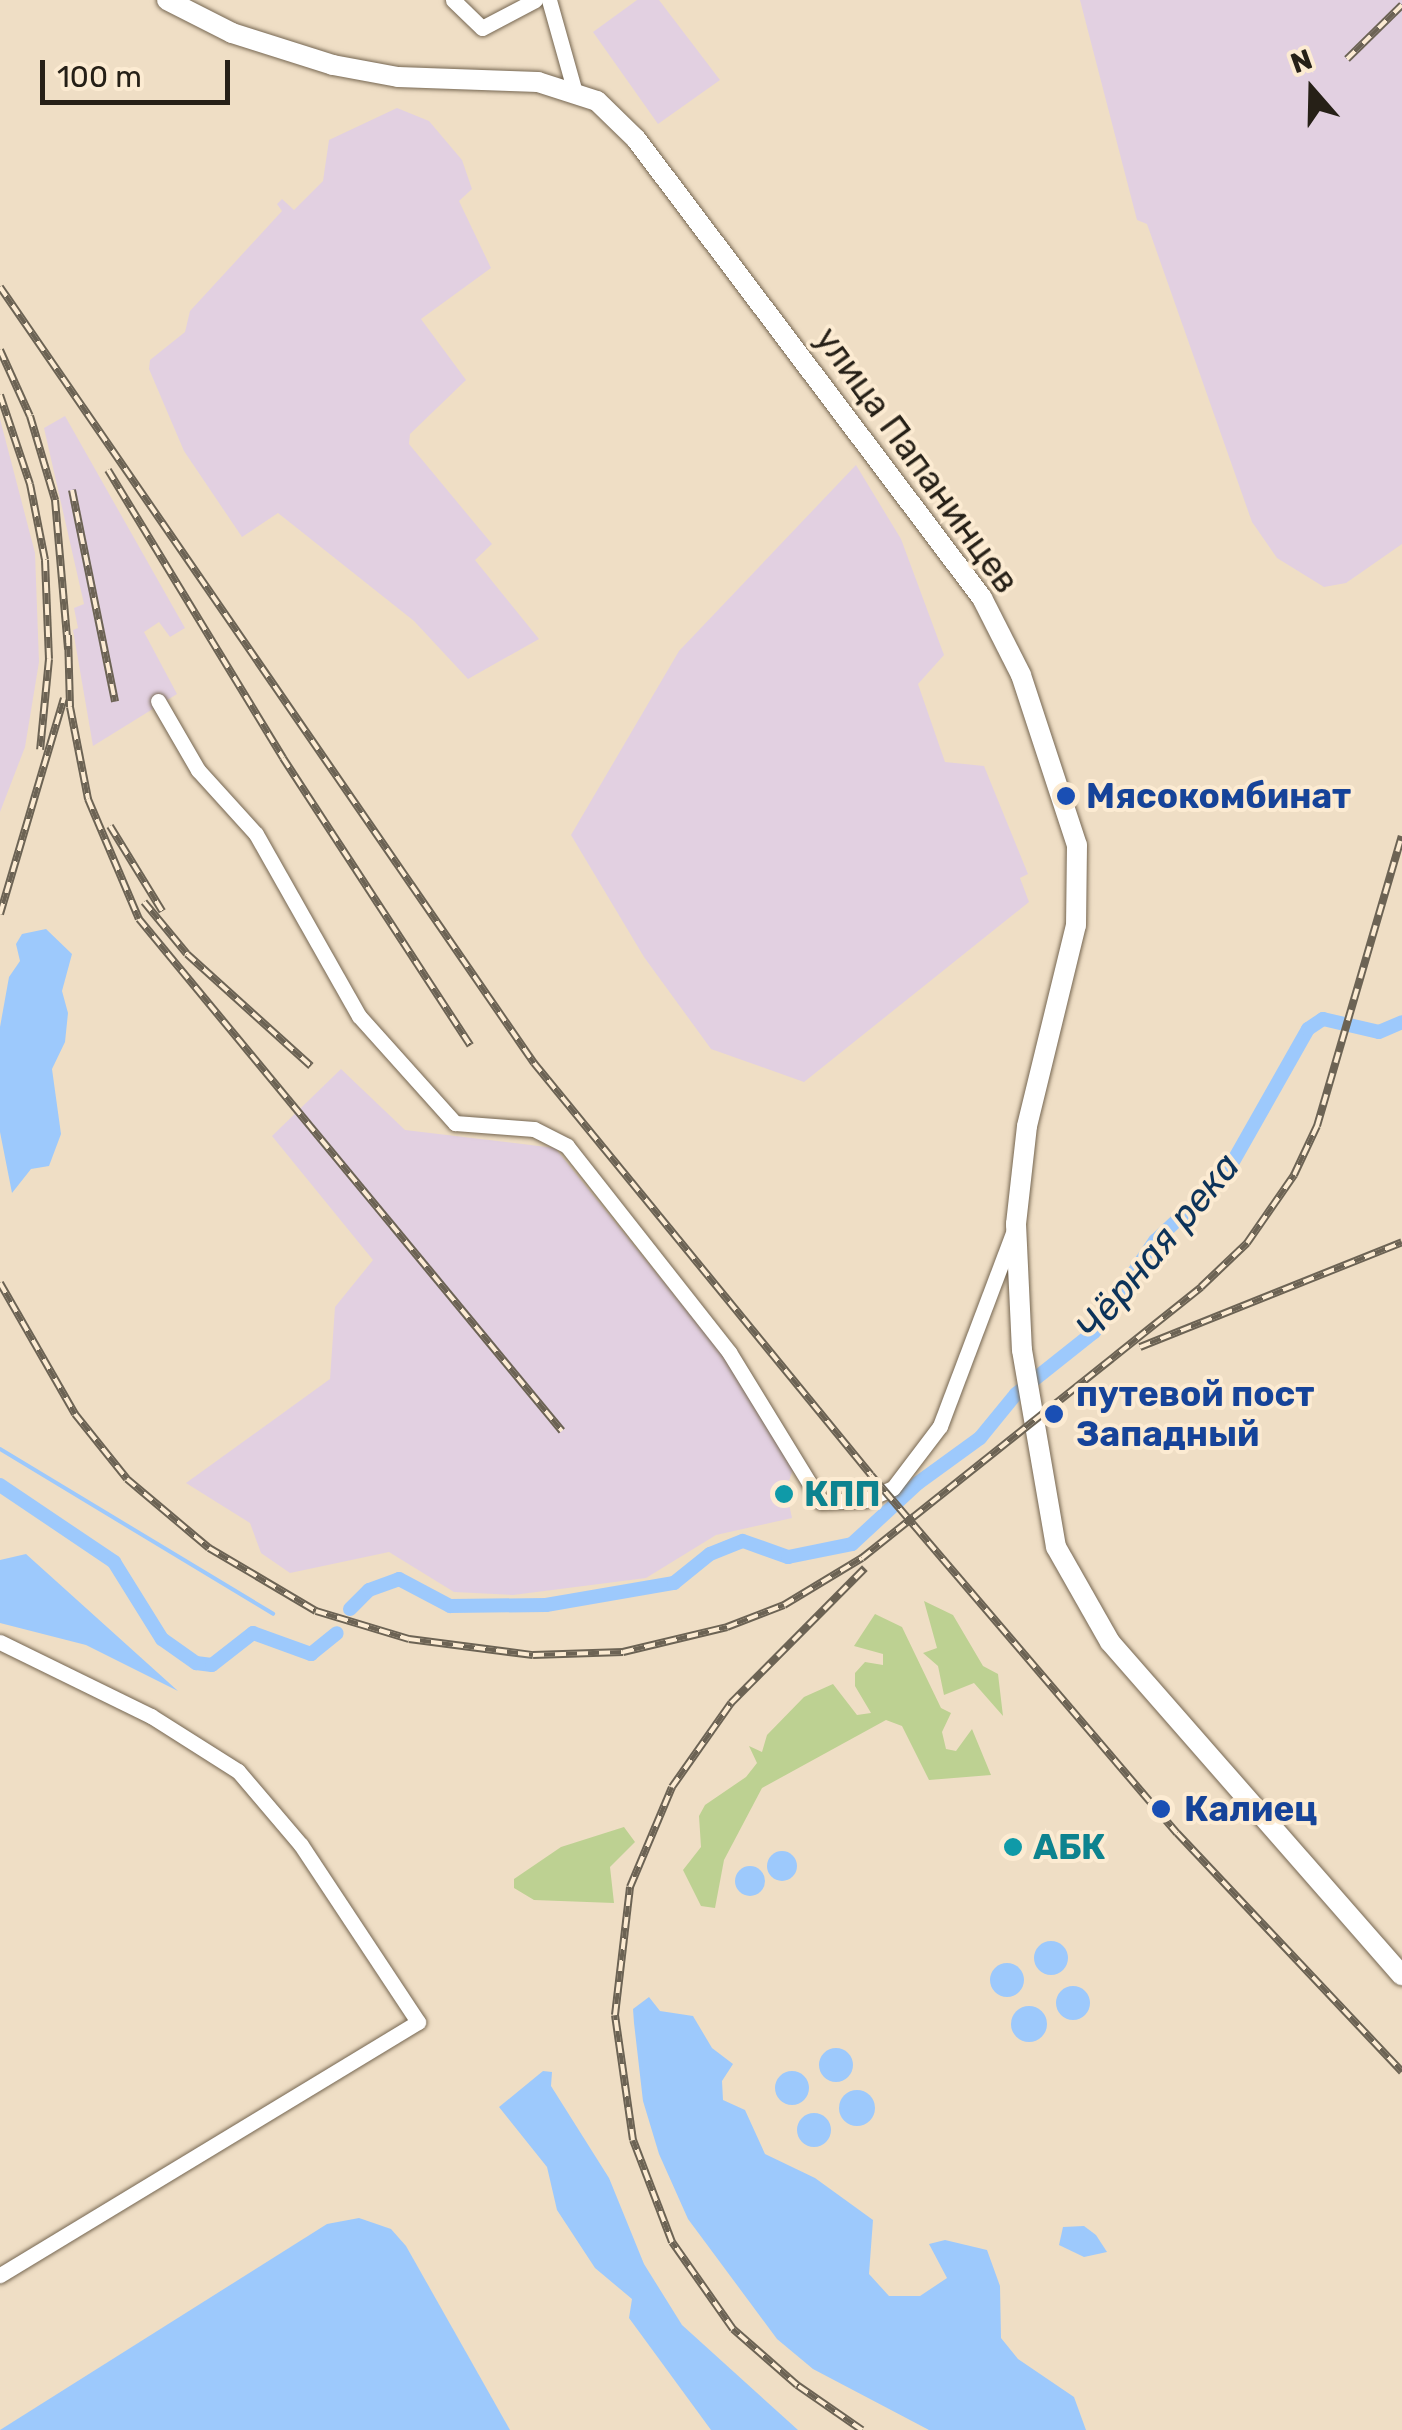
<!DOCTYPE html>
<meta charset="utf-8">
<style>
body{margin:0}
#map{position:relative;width:1402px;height:2430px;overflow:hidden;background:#efdec5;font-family:Rubik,sans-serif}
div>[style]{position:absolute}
.industrial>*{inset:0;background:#e2d0e1}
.green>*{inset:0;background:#bdd192}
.water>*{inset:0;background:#9dc9fc}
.round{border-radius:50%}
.stream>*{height:4px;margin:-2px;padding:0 2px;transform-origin:2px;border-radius:2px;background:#9dc9fc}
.canal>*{height:14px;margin:-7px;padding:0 7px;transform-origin:7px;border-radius:7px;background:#9dc9fc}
.roads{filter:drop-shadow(0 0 2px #756651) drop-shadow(0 0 2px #756651)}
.minor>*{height:15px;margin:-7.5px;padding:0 7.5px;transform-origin:7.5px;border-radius:7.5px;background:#fff}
.major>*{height:20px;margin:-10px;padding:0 10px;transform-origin:10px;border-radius:10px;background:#fff}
.rail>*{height:8px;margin-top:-4px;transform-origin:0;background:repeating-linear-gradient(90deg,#fcebd2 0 11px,#6c6354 0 22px);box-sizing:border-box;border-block:2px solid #6c6354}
.dots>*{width:28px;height:28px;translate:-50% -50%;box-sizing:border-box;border:5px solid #fcebd2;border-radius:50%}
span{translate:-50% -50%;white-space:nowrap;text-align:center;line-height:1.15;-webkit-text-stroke:8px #fcebd2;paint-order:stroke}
.street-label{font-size:35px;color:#262017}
.transit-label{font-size:35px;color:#164399;font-weight:700}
.left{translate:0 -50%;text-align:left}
.culture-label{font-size:35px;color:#0d838f;font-weight:700}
.water-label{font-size:38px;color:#0c335a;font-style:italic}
.north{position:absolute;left:1262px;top:40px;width:100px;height:100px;-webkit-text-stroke:8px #fcebd2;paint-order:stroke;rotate:340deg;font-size:28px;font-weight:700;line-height:40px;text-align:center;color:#262017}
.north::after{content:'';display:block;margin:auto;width:35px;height:45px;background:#262017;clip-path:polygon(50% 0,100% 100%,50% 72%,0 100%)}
.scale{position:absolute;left:40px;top:60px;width:190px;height:45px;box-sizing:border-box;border:5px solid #262017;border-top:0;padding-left:12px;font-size:30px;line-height:35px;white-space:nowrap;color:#262017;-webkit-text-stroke:8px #fcebd2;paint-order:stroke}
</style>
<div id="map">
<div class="industrial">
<div style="clip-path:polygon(637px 0,659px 0,720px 80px,658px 124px,593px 32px)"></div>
<div style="clip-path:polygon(1080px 0,1402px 0,1402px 544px,1346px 583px,1324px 587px,1277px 558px,1252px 522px,1147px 224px,1137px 220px)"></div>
<div style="clip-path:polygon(397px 108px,429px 121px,462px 160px,472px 189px,459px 201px,491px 268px,421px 319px,466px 380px,410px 434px,409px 444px,492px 544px,475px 560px,539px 639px,468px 679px,414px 621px,278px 513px,242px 537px,184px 451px,149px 369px,150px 360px,185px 332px,190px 311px,282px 211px,277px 204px,282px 199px,294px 210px,323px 181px,329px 140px)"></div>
<div style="clip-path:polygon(65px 416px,185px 628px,170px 637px,159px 622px,144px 632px,177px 694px,93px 746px,73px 630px,78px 628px,74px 608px,84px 604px,44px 428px)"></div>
<div style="clip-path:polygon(0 419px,35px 553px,39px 662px,25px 747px,0 812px)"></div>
<div style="clip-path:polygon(856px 465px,901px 539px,944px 655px,918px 684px,945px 762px,984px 766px,1028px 874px,1020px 878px,1029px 902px,804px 1082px,711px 1049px,644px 957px,571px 835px,679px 651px)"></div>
<div style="clip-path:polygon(341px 1069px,405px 1130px,555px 1148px,721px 1353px,794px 1466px,786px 1490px,792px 1518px,716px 1535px,646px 1578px,513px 1595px,454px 1592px,389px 1552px,290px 1573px,261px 1553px,250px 1523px,186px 1483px,330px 1379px,335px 1307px,373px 1260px,272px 1136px)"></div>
</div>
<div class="green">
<div style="clip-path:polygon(924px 1601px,953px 1615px,983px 1666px,998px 1674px,1003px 1716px,974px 1683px,944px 1695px,938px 1666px,923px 1653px,937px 1648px)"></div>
<div style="clip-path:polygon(875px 1614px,902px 1627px,941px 1708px,951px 1713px,942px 1732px,946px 1749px,956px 1751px,972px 1729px,991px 1775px,929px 1780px,902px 1726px,886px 1720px,762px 1788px,724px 1860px,715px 1908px,701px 1906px,683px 1870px,701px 1847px,699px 1816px,705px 1805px,746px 1777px,757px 1763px,749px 1746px,762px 1752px,767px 1735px,804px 1697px,833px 1684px,857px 1715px,871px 1713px,855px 1686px,855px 1673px,865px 1662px,883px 1665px,883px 1654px,854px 1646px)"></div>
<div style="clip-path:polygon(624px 1827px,635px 1842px,610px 1867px,614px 1903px,534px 1900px,514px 1888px,514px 1879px,561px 1847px)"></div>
</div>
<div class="water">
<div style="clip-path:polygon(46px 929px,72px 954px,62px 991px,68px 1013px,65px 1042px,52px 1069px,61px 1134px,49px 1166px,31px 1169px,12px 1193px,0 1132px,0 1027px,9px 977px,20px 961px,16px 944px,22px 934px)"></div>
<div style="clip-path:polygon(26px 1554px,178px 1691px,86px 1645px,0 1623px,0 1560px)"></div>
<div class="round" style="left:767px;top:1851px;width:30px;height:30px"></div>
<div class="round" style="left:735px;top:1866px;width:30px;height:30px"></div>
<div class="round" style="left:1034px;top:1941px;width:34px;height:34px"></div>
<div class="round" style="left:990px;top:1963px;width:34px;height:34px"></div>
<div class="round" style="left:1056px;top:1986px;width:34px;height:34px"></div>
<div style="clip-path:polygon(649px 1997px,660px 2011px,693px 2016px,712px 2048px,733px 2064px,722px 2081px,723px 2100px,745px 2110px,765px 2154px,815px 2178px,873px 2220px,869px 2274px,889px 2296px,920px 2296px,947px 2278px,929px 2244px,945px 2240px,987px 2250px,1000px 2286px,1001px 2338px,1018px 2359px,1074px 2397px,1086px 2430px,929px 2430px,813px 2369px,777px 2339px,688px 2219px,659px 2154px,643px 2101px,634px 2023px,633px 2009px)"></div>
<div class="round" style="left:1011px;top:2006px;width:36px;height:36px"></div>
<div class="round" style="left:819px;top:2048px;width:34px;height:34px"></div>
<div class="round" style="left:775px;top:2071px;width:34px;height:34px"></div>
<div style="clip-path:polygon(543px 2071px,552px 2072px,551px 2086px,609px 2178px,644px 2264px,682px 2325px,798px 2430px,711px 2430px,629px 2318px,632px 2299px,595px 2268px,557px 2210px,547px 2167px,499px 2107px)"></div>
<div class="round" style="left:839px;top:2090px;width:36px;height:36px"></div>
<div class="round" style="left:797px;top:2113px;width:34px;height:34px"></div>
<div style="clip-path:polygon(359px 2218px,391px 2229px,406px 2246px,510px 2430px,0 2430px,327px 2224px)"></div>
<div style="clip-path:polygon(1084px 2226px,1096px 2235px,1107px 2252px,1084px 2257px,1059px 2245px,1063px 2227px)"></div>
</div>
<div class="stream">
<div style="left:0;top:1449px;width:319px;rotate:31.1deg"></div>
</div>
<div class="canal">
<div style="left:0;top:1485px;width:138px;rotate:34deg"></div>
<div style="left:114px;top:1562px;width:91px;rotate:58.1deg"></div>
<div style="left:162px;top:1639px;width:42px;rotate:35.2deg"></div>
<div style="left:196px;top:1663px;width:16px;rotate:7deg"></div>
<div style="left:212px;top:1665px;width:52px;rotate:-38deg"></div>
<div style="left:253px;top:1633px;width:62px;rotate:19.9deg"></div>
<div style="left:311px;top:1654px;width:33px;rotate:-39deg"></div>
<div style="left:350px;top:1609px;width:27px;rotate:-45deg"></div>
<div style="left:369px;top:1590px;width:32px;rotate:-20deg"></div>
<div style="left:399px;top:1579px;width:58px;rotate:27.9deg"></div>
<div style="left:450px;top:1606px;width:96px;rotate:-0.6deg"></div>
<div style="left:546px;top:1605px;width:130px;rotate:-9.8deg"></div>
<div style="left:674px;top:1583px;width:46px;rotate:-38.9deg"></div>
<div style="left:710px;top:1554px;width:35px;rotate:-22deg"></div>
<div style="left:743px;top:1541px;width:48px;rotate:19.6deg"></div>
<div style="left:788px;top:1557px;width:65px;rotate:-11.5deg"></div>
<div style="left:852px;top:1544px;width:90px;rotate:-42.7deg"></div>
<div style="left:918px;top:1483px;width:77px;rotate:-36deg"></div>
<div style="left:980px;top:1438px;width:57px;rotate:-50.7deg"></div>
<div style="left:1016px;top:1394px;width:100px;rotate:-38.5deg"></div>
<div style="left:1094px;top:1332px;width:110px;rotate:-56.2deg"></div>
<div style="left:1155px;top:1241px;width:98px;rotate:-43.3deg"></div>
<div style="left:1226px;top:1174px;width:167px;rotate:-60.5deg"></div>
<div style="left:1308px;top:1029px;width:18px;rotate:-34deg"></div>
<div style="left:1323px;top:1019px;width:57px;rotate:13.1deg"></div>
<div style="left:1379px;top:1032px;width:25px;rotate:-23deg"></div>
</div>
<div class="roads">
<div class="minor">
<div style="left:453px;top:0;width:40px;rotate:44deg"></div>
<div style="left:482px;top:28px;width:60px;rotate:-27.8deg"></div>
<div style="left:549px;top:0;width:92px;rotate:74.3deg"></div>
<div style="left:158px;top:701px;width:80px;rotate:59.9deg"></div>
<div style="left:198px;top:770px;width:86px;rotate:47.8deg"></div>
<div style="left:256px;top:834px;width:209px;rotate:60.5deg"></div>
<div style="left:359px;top:1016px;width:144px;rotate:48.1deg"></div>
<div style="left:455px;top:1123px;width:79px;rotate:4.3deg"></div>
<div style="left:534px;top:1129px;width:37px;rotate:27deg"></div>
<div style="left:567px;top:1146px;width:262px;rotate:51.8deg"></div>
<div style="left:729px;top:1352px;width:176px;rotate:58.5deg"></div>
<div style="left:821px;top:1502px;width:44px;rotate:-2.6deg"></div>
<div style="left:865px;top:1500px;width:30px;rotate:-23deg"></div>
<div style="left:893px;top:1488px;width:78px;rotate:-52.8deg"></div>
<div style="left:940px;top:1426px;width:212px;rotate:-69.3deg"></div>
<div style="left:0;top:1642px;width:168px;rotate:26.1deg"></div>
<div style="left:151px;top:1716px;width:103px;rotate:32.3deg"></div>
<div style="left:238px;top:1771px;width:97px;rotate:49.6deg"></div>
<div style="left:301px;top:1845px;width:212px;rotate:56.5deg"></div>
<div style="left:418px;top:2022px;width:489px;rotate:148.8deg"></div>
</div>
<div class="major">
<div style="left:167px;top:0;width:73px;rotate:26.9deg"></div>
<div style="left:232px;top:33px;width:106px;rotate:17.6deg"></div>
<div style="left:333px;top:65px;width:66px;rotate:10.5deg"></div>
<div style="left:398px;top:77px;width:140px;rotate:2deg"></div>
<div style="left:538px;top:82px;width:62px;rotate:17.9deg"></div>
<div style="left:597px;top:101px;width:54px;rotate:44.3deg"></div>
<div style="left:636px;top:139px;width:575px;rotate:52.99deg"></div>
<div style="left:982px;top:598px;width:86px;rotate:63.1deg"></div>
<div style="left:1021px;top:675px;width:179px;rotate:71.8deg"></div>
<div style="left:1077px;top:845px;width:80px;rotate:90.7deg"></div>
<div style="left:1076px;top:925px;width:207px;rotate:103.7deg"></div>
<div style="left:1027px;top:1126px;width:99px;rotate:96.4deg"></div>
<div style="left:1016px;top:1224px;width:126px;rotate:87.3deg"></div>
<div style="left:1022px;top:1350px;width:200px;rotate:80.2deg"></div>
<div style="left:1056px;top:1547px;width:109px;rotate:60.4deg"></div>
<div style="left:1110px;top:1642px;width:443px;rotate:48.8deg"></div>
</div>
</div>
<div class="rail">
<div style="left:1347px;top:59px;width:77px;rotate:-44.5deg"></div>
<div style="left:0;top:287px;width:942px;rotate:55.47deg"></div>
<div style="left:534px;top:1063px;width:532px;rotate:50.72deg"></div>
<div style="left:871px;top:1475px;width:471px;rotate:49.5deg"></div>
<div style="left:1177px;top:1833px;width:328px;rotate:46.7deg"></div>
<div style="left:0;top:350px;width:72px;rotate:65.6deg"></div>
<div style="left:30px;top:416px;width:88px;rotate:73.4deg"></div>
<div style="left:55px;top:500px;width:150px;rotate:85deg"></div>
<div style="left:0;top:395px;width:94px;rotate:71.4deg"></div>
<div style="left:30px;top:484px;width:77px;rotate:78.8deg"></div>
<div style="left:45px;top:560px;width:99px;rotate:87.7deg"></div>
<div style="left:49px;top:659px;width:91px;rotate:95.6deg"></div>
<div style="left:108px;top:470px;width:337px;rotate:58.7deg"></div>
<div style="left:283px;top:758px;width:343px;rotate:56.9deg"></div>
<div style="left:72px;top:490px;width:216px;rotate:78.5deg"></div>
<div style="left:68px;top:635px;width:72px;rotate:88.4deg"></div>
<div style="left:70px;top:707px;width:94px;rotate:78.9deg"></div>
<div style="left:88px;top:799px;width:130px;rotate:67deg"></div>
<div style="left:139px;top:919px;width:664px;rotate:50.44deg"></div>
<div style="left:110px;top:826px;width:100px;rotate:58.5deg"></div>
<div style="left:144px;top:902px;width:67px;rotate:50.4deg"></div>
<div style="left:187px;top:954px;width:167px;rotate:42.1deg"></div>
<div style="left:0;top:914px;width:225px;rotate:-73.5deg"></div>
<div style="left:0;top:1283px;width:151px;rotate:60.2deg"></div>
<div style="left:75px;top:1414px;width:83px;rotate:51.3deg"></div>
<div style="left:127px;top:1479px;width:107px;rotate:40.1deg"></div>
<div style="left:209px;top:1548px;width:124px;rotate:30.5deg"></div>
<div style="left:316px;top:1611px;width:97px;rotate:16.8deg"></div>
<div style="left:409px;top:1639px;width:125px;rotate:7.4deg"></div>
<div style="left:533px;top:1655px;width:90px;rotate:-1.9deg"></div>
<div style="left:623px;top:1652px;width:107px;rotate:-13.5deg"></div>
<div style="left:727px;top:1627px;width:61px;rotate:-21.1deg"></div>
<div style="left:784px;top:1605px;width:91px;rotate:-31.1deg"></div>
<div style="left:862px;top:1558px;width:434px;rotate:-38.6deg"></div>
<div style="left:1201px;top:1287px;width:64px;rotate:-43.7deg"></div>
<div style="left:1247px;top:1243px;width:83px;rotate:-55.3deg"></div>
<div style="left:1294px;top:1175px;width:54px;rotate:-64.9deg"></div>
<div style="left:1317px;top:1126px;width:302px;rotate:-73.7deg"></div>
<div style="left:1140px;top:1347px;width:282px;rotate:-21.8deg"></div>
<div style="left:862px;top:2430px;width:79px;rotate:-145.3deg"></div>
<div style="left:797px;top:2385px;width:85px;rotate:-138.8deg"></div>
<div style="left:733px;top:2329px;width:106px;rotate:-125deg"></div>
<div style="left:672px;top:2242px;width:109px;rotate:-110.9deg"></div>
<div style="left:633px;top:2140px;width:126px;rotate:-98.2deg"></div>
<div style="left:615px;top:2015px;width:129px;rotate:-83.3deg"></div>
<div style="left:630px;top:1887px;width:108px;rotate:-67.2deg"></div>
<div style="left:672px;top:1787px;width:103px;rotate:-54.9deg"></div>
<div style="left:731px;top:1703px;width:190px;rotate:-45.2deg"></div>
</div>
<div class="dots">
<div style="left:1066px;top:796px;background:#1a4fb4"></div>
<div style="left:1054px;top:1414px;background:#1a4fb4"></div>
<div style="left:784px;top:1494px;background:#0f9aa8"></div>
<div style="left:1161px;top:1809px;background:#1a4fb4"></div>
<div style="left:1013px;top:1847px;background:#0f9aa8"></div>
</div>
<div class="street-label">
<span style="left:917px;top:460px;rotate:54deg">улица Папанинцев</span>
</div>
<div class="transit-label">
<span class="left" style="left:1086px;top:796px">Мясокомбинат</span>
<span class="left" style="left:1076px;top:1414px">путевой пост<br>Западный</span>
<span class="left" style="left:1184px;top:1809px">Калиец</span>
</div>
<div class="culture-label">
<span class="left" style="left:804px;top:1494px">КПП</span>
<span class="left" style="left:1033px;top:1847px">АБК</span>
</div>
<div class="water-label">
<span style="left:1158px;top:1247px;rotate:-50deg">Чёрная река</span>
</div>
<div class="north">N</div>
<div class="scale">100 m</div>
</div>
